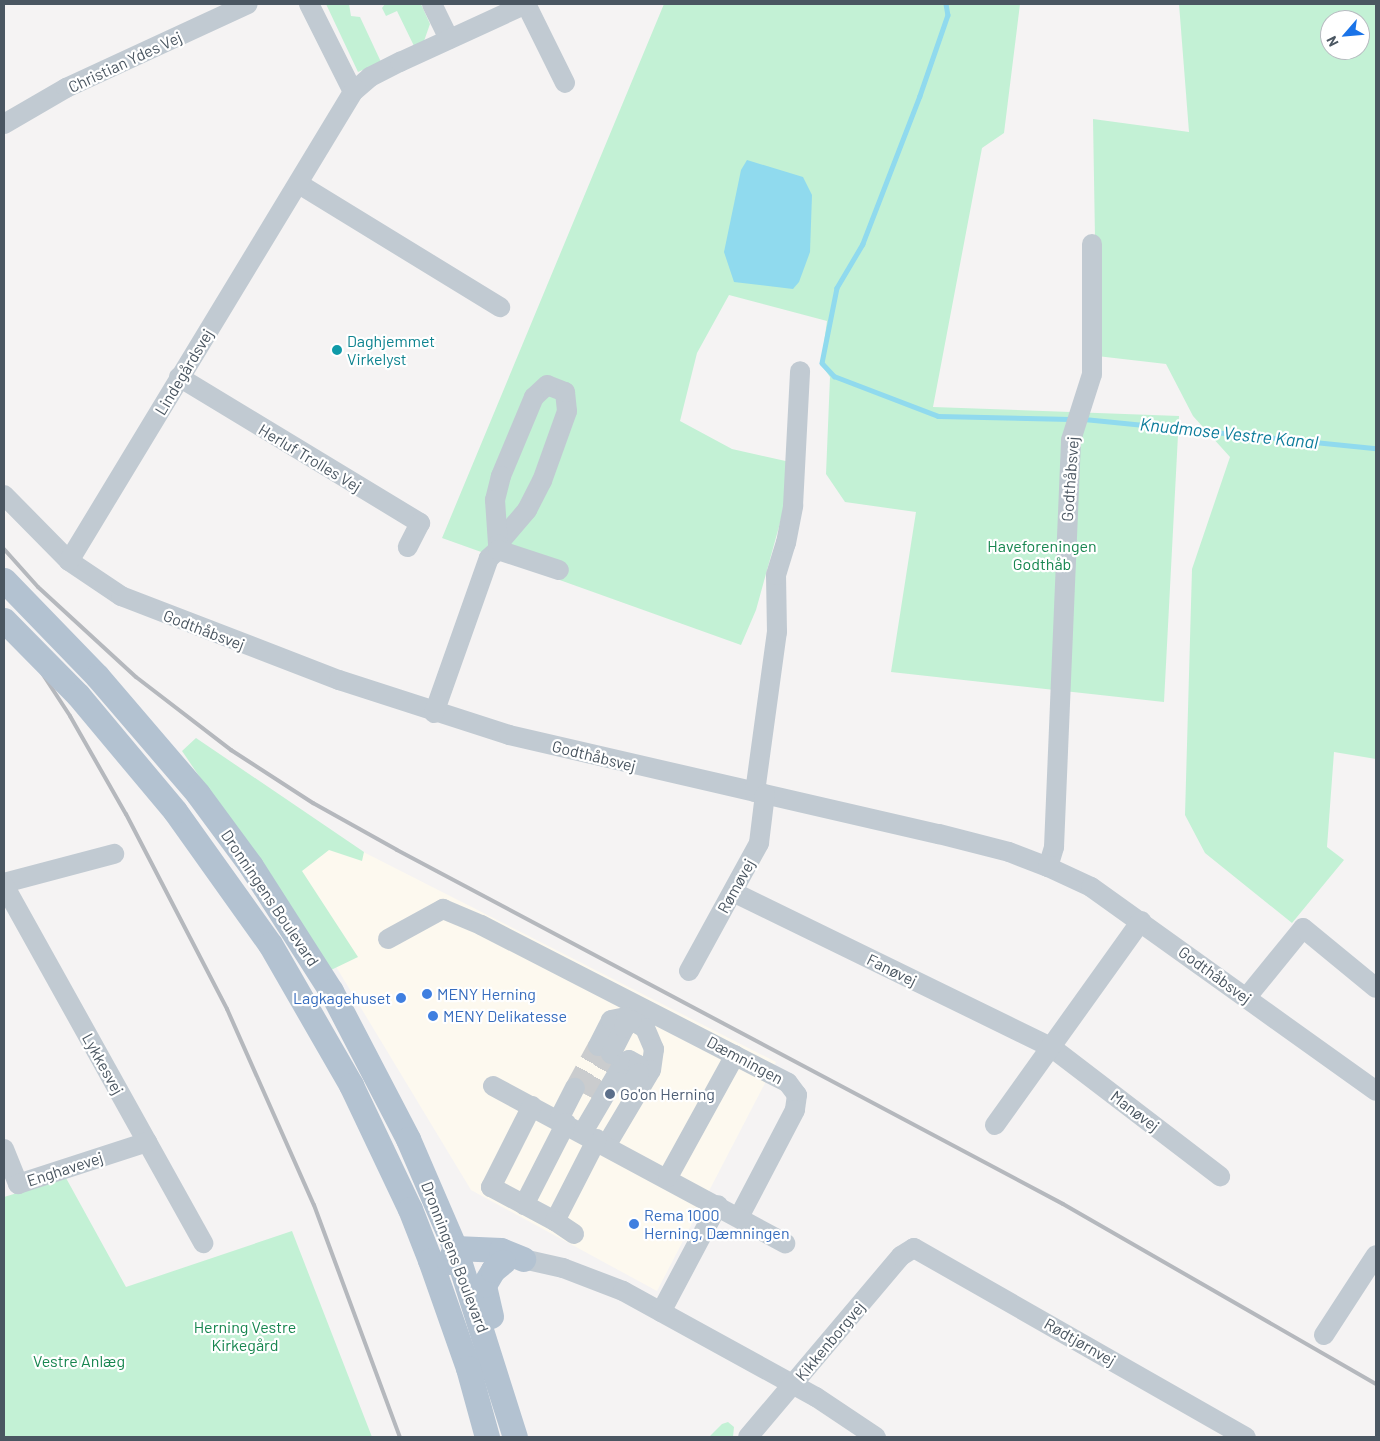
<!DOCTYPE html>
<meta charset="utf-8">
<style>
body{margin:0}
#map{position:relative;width:1380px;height:1441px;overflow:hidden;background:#f5f3f3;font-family:Barlow,sans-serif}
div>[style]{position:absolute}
.commercial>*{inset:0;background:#fdf9ef}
.green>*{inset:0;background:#c3f1d5}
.water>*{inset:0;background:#90daee}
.stream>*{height:4.5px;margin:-2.25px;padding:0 2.25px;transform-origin:2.25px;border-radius:2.25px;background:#90daee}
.minor-tunnel>*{height:20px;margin-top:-10px;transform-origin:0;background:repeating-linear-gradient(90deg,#caccce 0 20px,transparent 0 30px)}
.minor>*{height:20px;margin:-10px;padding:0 10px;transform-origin:10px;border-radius:10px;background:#c1cad2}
.major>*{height:25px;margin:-12.5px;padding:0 12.5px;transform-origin:12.5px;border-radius:12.5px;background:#b3c2d1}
.rail>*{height:4px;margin:-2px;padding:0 2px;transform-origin:2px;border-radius:2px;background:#b5b8bd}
.major-bridge>*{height:25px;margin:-12.5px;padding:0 12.5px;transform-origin:12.5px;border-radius:12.5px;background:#b3c2d1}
.dots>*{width:14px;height:14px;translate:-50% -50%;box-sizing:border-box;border:2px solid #fff;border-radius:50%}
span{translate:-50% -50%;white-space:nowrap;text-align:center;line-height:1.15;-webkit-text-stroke:4.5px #fff;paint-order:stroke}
.street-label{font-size:16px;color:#4a5661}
.culture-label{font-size:16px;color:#0d838f}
.left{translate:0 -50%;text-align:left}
.park-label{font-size:16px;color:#17864f}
.shop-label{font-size:16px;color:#366cbe}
.right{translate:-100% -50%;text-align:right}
.service-label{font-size:16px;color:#4e5e75}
.water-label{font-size:18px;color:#0c7c9b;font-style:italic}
.frame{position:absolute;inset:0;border:5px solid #4a5661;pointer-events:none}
.north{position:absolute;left:1320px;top:10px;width:50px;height:50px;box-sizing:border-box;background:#fff;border:1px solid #b7bbc0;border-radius:50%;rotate:243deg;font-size:14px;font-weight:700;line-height:20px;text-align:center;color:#4a5661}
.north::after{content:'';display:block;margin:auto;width:18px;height:22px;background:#1a73e8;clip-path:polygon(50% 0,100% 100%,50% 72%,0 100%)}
</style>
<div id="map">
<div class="commercial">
<div style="clip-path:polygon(334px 837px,776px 1062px,657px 1291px,471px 1190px,280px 874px)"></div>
</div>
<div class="green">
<div style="clip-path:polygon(326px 4px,349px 4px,351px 16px,360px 17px,381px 62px,358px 72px)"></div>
<div style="clip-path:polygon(385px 4px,421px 4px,430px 24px,424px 41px,414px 46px,397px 11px,386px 16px,382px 8px)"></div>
<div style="clip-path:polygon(664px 4px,1020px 4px,1004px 133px,982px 148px,933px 407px,1179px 416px,1164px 702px,891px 672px,916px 512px,845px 502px,826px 474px,830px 377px,821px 364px,827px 321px,729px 295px,697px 353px,680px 421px,732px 449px,790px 462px,788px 494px,756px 610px,741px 645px,442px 538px)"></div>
<div style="clip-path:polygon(evenodd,1179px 4px,1376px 4px,1376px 759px,1334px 752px,1327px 847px,1344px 860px,1292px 923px,1205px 853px,1185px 815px,1192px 569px,1230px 457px,1193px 416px,1166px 364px,1097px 356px,1093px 119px,1189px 132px,1179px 4px,1330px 20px,1360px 20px,1360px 50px,1330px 50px,1330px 20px)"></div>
<div style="clip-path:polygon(196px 738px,364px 852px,362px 861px,329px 850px,302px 871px,358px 957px,331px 970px,182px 751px)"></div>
<div style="clip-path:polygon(66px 1178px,126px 1287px,292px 1231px,372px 1437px,4px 1437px,4px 1197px)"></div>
<div style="clip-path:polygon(728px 1422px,734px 1427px,733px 1437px,709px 1437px,722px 1424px)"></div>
</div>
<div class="water">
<div style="clip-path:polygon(747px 160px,803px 177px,812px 195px,810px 252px,799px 282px,793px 289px,734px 282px,724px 252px,741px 170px)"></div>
</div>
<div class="stream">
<div style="left:946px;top:4px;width:11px;rotate:80deg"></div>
<div style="left:948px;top:15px;width:86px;rotate:109.1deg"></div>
<div style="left:920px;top:96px;width:159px;rotate:111.1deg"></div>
<div style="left:863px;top:244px;width:51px;rotate:120.6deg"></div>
<div style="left:837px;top:288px;width:76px;rotate:101.3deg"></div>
<div style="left:822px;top:363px;width:18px;rotate:47deg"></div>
<div style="left:834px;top:376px;width:111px;rotate:21deg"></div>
<div style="left:938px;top:416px;width:132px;rotate:1.3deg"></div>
<div style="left:1084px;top:419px;width:293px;rotate:5.7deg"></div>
</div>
<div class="minor-tunnel">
<div style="left:575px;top:1088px;width:48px;rotate:-61.3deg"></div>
<div style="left:588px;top:1096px;width:48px;rotate:-61.3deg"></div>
</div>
<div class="minor">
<div style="left:309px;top:4px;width:98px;rotate:63.4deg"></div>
<div style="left:432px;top:4px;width:39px;rotate:64deg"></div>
<div style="left:526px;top:4px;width:88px;rotate:63.7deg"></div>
<div style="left:4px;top:124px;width:72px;rotate:-30.1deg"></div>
<div style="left:66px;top:88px;width:200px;rotate:-24.8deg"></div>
<div style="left:299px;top:184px;width:236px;rotate:31.5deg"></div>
<div style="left:179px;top:377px;width:282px;rotate:31.2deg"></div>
<div style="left:420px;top:523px;width:27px;rotate:117deg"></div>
<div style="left:4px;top:495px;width:93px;rotate:45.4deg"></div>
<div style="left:69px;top:561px;width:63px;rotate:33.9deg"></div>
<div style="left:121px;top:596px;width:234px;rotate:21.1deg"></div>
<div style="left:339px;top:680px;width:179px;rotate:17.9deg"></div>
<div style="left:509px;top:735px;width:441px;rotate:13deg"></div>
<div style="left:939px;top:834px;width:72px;rotate:14.4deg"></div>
<div style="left:1009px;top:852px;width:42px;rotate:21deg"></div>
<div style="left:1048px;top:867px;width:47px;rotate:24.9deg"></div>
<div style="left:1091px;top:887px;width:350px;rotate:35.6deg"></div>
<div style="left:498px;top:544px;width:45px;rotate:-49.5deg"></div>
<div style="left:527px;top:510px;width:33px;rotate:-63deg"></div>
<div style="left:542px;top:481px;width:74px;rotate:-70.3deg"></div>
<div style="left:567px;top:411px;width:19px;rotate:-96deg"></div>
<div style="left:565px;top:392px;width:19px;rotate:-159deg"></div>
<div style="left:547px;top:385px;width:18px;rotate:137deg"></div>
<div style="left:534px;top:397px;width:86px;rotate:112.7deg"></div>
<div style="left:501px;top:476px;width:25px;rotate:104deg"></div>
<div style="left:495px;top:500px;width:44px;rotate:86.1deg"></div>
<div style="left:498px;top:544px;width:6px;rotate:90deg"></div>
<div style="left:69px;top:561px;width:548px;rotate:-58.8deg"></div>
<div style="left:353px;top:92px;width:23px;rotate:-41deg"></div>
<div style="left:370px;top:77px;width:34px;rotate:-27deg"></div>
<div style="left:400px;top:62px;width:139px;rotate:-24.7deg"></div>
<div style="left:434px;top:713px;width:164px;rotate:-70.5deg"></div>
<div style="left:489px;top:558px;width:12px;rotate:-42deg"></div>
<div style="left:498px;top:550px;width:64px;rotate:18.2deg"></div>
<div style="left:755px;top:792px;width:162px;rotate:-82.2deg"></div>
<div style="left:777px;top:632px;width:57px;rotate:-91deg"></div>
<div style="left:776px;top:575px;width:34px;rotate:-73deg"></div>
<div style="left:786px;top:543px;width:38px;rotate:-79deg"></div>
<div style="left:793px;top:506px;width:135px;rotate:-87deg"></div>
<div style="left:1048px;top:867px;width:21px;rotate:-73deg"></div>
<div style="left:1054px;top:847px;width:407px;rotate:-87.6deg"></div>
<div style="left:1071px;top:440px;width:69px;rotate:-72.3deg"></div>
<div style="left:1092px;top:374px;width:130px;rotate:-90deg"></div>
<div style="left:4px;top:883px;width:114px;rotate:-14.8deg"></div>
<div style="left:4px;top:885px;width:410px;rotate:60.9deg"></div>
<div style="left:733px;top:892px;width:354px;rotate:26deg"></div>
<div style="left:1051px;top:1047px;width:213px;rotate:37.4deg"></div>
<div style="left:388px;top:939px;width:63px;rotate:-28.6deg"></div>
<div style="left:443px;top:909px;width:41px;rotate:22.8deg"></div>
<div style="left:481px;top:925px;width:345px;rotate:27.2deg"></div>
<div style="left:788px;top:1083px;width:15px;rotate:53deg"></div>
<div style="left:797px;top:1095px;width:15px;rotate:98deg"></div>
<div style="left:795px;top:1110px;width:121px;rotate:117.6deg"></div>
<div style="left:689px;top:971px;width:146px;rotate:-61.3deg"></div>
<div style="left:759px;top:843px;width:49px;rotate:-83deg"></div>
<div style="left:1246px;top:998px;width:90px;rotate:-50.8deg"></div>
<div style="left:1303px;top:928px;width:94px;rotate:39.4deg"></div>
<div style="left:598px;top:1046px;width:29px;rotate:-63deg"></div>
<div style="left:611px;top:1020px;width:15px;rotate:-11deg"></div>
<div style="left:626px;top:1017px;width:22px;rotate:30deg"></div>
<div style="left:645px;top:1028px;width:23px;rotate:67deg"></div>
<div style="left:654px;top:1049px;width:21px;rotate:98deg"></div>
<div style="left:651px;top:1070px;width:86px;rotate:120.7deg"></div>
<div style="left:611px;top:1054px;width:29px;rotate:-63deg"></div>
<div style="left:624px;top:1028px;width:11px;rotate:-45deg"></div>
<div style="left:493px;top:1086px;width:332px;rotate:28.3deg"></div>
<div style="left:532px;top:1106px;width:91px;rotate:116.8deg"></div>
<div style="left:491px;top:1187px;width:72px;rotate:28deg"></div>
<div style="left:555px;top:1221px;width:92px;rotate:-62.9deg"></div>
<div style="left:559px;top:1119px;width:35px;rotate:-63deg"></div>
<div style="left:995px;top:1125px;width:251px;rotate:-54.4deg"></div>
<div style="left:583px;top:1132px;width:79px;rotate:-59.5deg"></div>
<div style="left:623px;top:1064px;width:7px;rotate:-34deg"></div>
<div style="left:629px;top:1060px;width:10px;rotate:29deg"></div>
<div style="left:638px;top:1065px;width:8px;rotate:83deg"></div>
<div style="left:639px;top:1073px;width:19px;rotate:122deg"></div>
<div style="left:4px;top:1149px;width:38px;rotate:68deg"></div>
<div style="left:18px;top:1184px;width:136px;rotate:-18deg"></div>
<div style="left:668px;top:1177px;width:139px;rotate:-61.2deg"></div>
<div style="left:524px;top:1205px;width:92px;rotate:-62.9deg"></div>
<div style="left:555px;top:1221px;width:23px;rotate:34deg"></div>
<div style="left:523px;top:1259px;width:41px;rotate:12.7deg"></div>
<div style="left:563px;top:1268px;width:64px;rotate:21deg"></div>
<div style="left:623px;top:1291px;width:220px;rotate:28.8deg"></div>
<div style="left:816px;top:1397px;width:72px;rotate:33.7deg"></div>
<div style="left:661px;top:1312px;width:121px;rotate:-62deg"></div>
<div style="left:1324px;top:1335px;width:95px;rotate:-57deg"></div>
<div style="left:748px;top:1437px;width:237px;rotate:-49.8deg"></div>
<div style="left:901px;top:1256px;width:15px;rotate:-32deg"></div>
<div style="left:914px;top:1248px;width:382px;rotate:29.7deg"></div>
</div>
<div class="major">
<div style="left:4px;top:580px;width:134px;rotate:45.9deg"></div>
<div style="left:97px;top:676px;width:155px;rotate:49.4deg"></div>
<div style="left:198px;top:794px;width:89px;rotate:53.6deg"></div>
<div style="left:251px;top:866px;width:148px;rotate:57.4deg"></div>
<div style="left:331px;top:991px;width:167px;rotate:62.5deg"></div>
<div style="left:408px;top:1139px;width:119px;rotate:66.7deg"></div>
<div style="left:455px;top:1248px;width:198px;rotate:72.4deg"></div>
<div style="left:175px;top:811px;width:163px;rotate:54.5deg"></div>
<div style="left:270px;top:944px;width:163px;rotate:60.1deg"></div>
<div style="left:351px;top:1085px;width:137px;rotate:64.6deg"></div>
<div style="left:410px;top:1209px;width:55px;rotate:68.6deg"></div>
<div style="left:430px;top:1260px;width:114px;rotate:70.6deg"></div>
<div style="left:468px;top:1368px;width:72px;rotate:74.6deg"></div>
<div style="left:449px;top:1262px;width:15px;rotate:-67deg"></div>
<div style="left:455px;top:1248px;width:46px;rotate:2.5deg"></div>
<div style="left:501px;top:1250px;width:24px;rotate:22deg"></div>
<div style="left:491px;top:1316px;width:32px;rotate:-103deg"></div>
<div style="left:484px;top:1285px;width:17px;rotate:-59deg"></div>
<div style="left:493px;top:1270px;width:13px;rotate:-39deg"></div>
</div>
<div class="rail">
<div style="left:4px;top:549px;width:51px;rotate:48.2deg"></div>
<div style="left:38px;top:587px;width:133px;rotate:42.6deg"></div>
<div style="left:136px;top:677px;width:120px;rotate:37.5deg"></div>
<div style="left:231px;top:750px;width:98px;rotate:32.9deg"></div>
<div style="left:313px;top:803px;width:96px;rotate:29.2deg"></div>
<div style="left:397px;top:850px;width:754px;rotate:27.99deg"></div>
<div style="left:1063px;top:1204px;width:361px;rotate:29.9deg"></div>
<div style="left:4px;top:615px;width:121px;rotate:56.8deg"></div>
<div style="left:70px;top:716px;width:113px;rotate:60.3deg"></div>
<div style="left:126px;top:814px;width:220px;rotate:62.6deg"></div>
<div style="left:227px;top:1009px;width:214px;rotate:66.1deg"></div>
<div style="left:314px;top:1205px;width:247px;rotate:69.7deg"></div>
</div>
<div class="major-bridge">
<div style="left:4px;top:620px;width:105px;rotate:45.4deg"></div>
<div style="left:78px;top:695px;width:151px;rotate:50.1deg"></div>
</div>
<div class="dots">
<div style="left:337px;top:350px;background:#0f9aa8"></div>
<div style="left:427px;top:994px;background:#3f7fe0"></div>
<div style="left:401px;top:998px;background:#3f7fe0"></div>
<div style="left:433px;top:1016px;background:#3f7fe0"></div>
<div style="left:610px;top:1094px;background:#5c6f8a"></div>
<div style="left:634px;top:1224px;background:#3f7fe0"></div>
</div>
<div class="street-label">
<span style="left:125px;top:62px;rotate:-25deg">Christian Ydes Vej</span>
<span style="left:184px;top:372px;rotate:-59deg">Lindegårdsvej</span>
<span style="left:310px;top:458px;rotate:31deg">Herluf Trolles Vej</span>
<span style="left:1070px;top:479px;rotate:-86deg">Godthåbsvej</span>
<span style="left:204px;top:630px;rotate:21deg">Godthåbsvej</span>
<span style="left:594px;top:756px;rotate:14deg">Godthåbsvej</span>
<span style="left:736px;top:886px;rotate:-61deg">Rømøvej</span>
<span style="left:270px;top:898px;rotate:56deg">Dronningens Boulevard</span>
<span style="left:892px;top:970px;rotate:26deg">Fanøvej</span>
<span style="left:1215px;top:975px;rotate:36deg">Godthåbsvej</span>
<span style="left:745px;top:1060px;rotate:28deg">Dæmningen</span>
<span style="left:103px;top:1064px;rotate:61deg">Lykkesvej</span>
<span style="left:1135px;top:1111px;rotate:37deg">Manøvej</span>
<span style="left:65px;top:1169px;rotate:-18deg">Enghavevej</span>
<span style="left:455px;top:1257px;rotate:69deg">Dronningens Boulevard</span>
<span style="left:830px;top:1341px;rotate:-50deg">Kikkenborgvej</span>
<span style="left:1080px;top:1342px;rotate:30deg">Rødtjørnvej</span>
</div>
<div class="culture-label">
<span class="left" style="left:347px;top:350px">Daghjemmet<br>Virkelyst</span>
</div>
<div class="park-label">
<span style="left:1042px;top:555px">Haveforeningen<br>Godthåb</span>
<span style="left:245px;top:1336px">Herning Vestre<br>Kirkegård</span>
<span style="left:79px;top:1361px">Vestre Anlæg</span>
</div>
<div class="shop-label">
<span class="left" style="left:437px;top:994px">MENY Herning</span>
<span class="right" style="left:391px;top:998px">Lagkagehuset</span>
<span class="left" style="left:443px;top:1016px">MENY Delikatesse</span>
<span class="left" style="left:644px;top:1224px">Rema 1000<br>Herning, Dæmningen</span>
</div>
<div class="service-label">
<span class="left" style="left:620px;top:1094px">Go'on Herning</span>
</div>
<div class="water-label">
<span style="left:1229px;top:433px;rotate:6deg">Knudmose Vestre Kanal</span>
</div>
<div class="frame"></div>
<div class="north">N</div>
</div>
